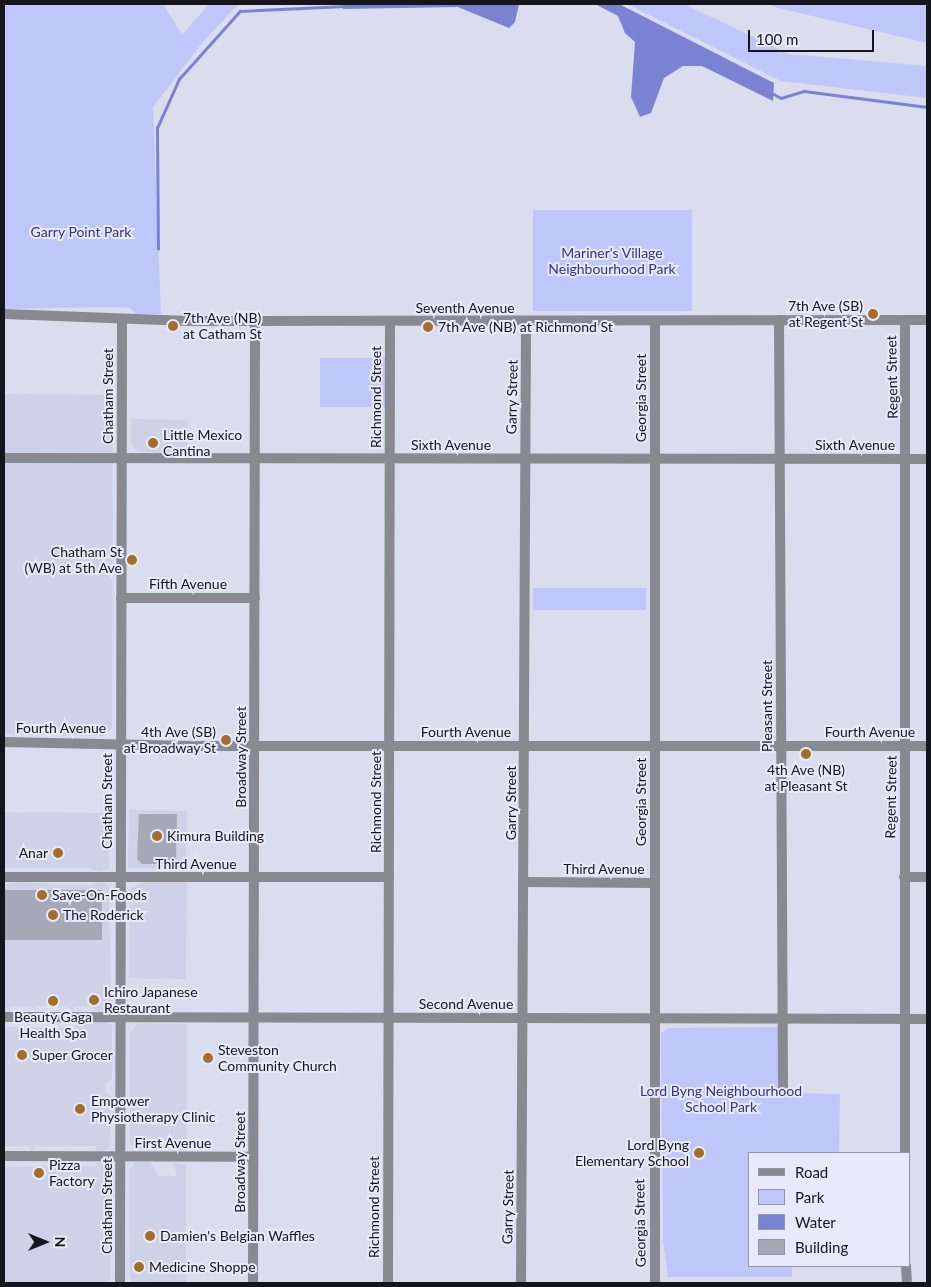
<!DOCTYPE html>
<style>
body{margin:0}
#map{position:relative;width:931px;height:1287px;overflow:hidden;background:#dadded;font-family:Lato,sans-serif}
div>[style]{position:absolute}
.built>*{inset:0;background:#ced2e9;transform-origin:0 0}
.green>*{inset:0;background:#bfc7fa;transform-origin:0 0}
.water>*{inset:0;background:#7a83d3}
.stream>*{height:2.5px;margin:-1.25px;padding:0 1.25px;transform-origin:1.25px;border-radius:1.25px;background:#7a83d3}
.building>*{inset:0;background:#a6a8b8;transform-origin:0 0}
.minor>*{height:10px;margin:-5px;padding:0 5px;transform-origin:5px;border-radius:5px;background:#898a91}
.dots>*{width:14px;height:14px;translate:-50% -50%;box-sizing:border-box;border:2px solid #e7eafa;border-radius:50%}
span{translate:-50% -50%;white-space:nowrap;text-align:center;line-height:1.15;-webkit-text-stroke:4px #e7eafa;paint-order:stroke}
.park-label{font-size:14px;color:#34328f}
.poi-label{font-size:14px;color:#15161c}
.right{translate:-100% -50%;text-align:right}
.left{translate:0 -50%;text-align:left}
.street-label{font-size:14px;color:#15161c}
.frame{position:absolute;inset:0;border:5px solid #15161c;pointer-events:none}
.legend{position:absolute;left:748px;top:1152px;width:162px;height:115px;box-sizing:border-box;background:#e7eafa;border:1px solid #9395a1;margin:0;padding:6px 9px;list-style:none;font-size:15px;color:#15161c}
.legend li{display:flex;align-items:center;gap:10px;height:25px}
.legend b{width:25px;border:1px solid #9395a1}
.north{position:absolute;left:20px;top:1217px;width:50px;height:50px;-webkit-text-stroke:4px #e7eafa;paint-order:stroke;rotate:90deg;font-size:14px;font-weight:700;line-height:20px;text-align:center;color:#15161c}
.north::after{content:'';display:block;margin:auto;width:18px;height:22px;background:#15161c;clip-path:polygon(50% 0,100% 100%,50% 72%,0 100%)}
.scale{position:absolute;left:748px;top:30px;width:126px;height:22px;box-sizing:border-box;border:2px solid #15161c;border-top:0;padding-left:6px;font-size:15px;line-height:18px;white-space:nowrap;color:#15161c;-webkit-text-stroke:4px #e7eafa;paint-order:stroke}
</style>
<div id="map">
<div class="built">
<div style="clip-path:polygon(4px 394px,113px 395px,112px 728px,105px 736px,4px 734px)"></div>
<div style="clip-path:polygon(131px 419px,188px 420px,187px 447px,181px 455px,137px 451px,131px 444px)"></div>
<div style="left:129px;top:810px;width:58px;height:58px;rotate:1deg"></div>
<div style="clip-path:polygon(4px 812px,111px 813px,109px 868px,99px 872px,90px 868px,4px 868px)"></div>
<div style="clip-path:polygon(19px 882px,89px 886px,102px 882px,109px 886px,111px 1004px,106px 1011px,99px 1013px,90px 1006px,73px 1006px,75px 1012px,67px 1007px,36px 1006px,37px 1012px,31px 1006px,10px 1007px,10px 1012px,4px 1007px,4px 885px)"></div>
<div style="clip-path:polygon(187px 882px,186px 979px,129px 978px,130px 890px,142px 882px)"></div>
<div style="clip-path:polygon(106px 1020px,112px 1026px,112px 1079px,105px 1084px,105px 1092px,112px 1097px,109px 1148px,102px 1153px,94px 1152px,97px 1146px,36px 1146px,30px 1153px,31px 1146px,4px 1146px,4px 1027px,75px 1028px,79px 1021px)"></div>
<div style="clip-path:polygon(139px 1023px,187px 1024px,187px 1149px,183px 1151px,173px 1150px,174px 1141px,148px 1142px,141px 1151px,130px 1145px,130px 1033px)"></div>
<div style="clip-path:polygon(56px 1160px,62px 1166px,97px 1166px,94px 1160px,110px 1165px,110px 1278px,108px 1283px,4px 1283px,4px 1167px,57px 1166px)"></div>
<div style="clip-path:polygon(135px 1162px,150px 1162px,159px 1176px,177px 1176px,173px 1162px,186px 1165px,186px 1283px,130px 1281px,129px 1170px)"></div>
</div>
<div class="green">
<div style="clip-path:polygon(4px 4px,163px 4px,182px 35px,209px 4px,239px 4px,206px 38px,153px 107px,161px 314px,136px 314px,130px 308px,111px 307px,4px 309px)"></div>
<div style="clip-path:polygon(627px 4px,684px 4px,789px 54px,927px 66px,927px 98px,781px 81px)"></div>
<div style="clip-path:polygon(768px 4px,927px 4px,927px 43px,774px 7px)"></div>
<div style="left:533px;top:210px;width:159px;height:101px"></div>
<div style="left:320px;top:358px;width:65px;height:49px"></div>
<div style="left:533px;top:588px;width:113px;height:22px"></div>
<div style="clip-path:polygon(780px 1027px,780px 1093px,840px 1094px,839px 1153px,750px 1153px,750px 1266px,792px 1266px,792px 1277px,668px 1277px,663px 1240px,661px 1033px,668px 1028px)"></div>
</div>
<div class="water">
<div style="clip-path:polygon(343px 4px,519px 4px,515px 22px,509px 28px,458px 7px,343px 9px)"></div>
<div style="clip-path:polygon(595px 4px,619px 4px,774px 83px,773px 101px,702px 66px,683px 66px,664px 78px,651px 113px,640px 117px,631px 97px,635px 42px,625px 33px,618px 16px)"></div>
</div>
<div class="stream">
<div style="left:772px;top:93px;width:10px;rotate:29deg"></div>
<div style="left:781px;top:98px;width:24px;rotate:-17deg"></div>
<div style="left:804px;top:91px;width:124px;rotate:7.4deg"></div>
<div style="left:158px;top:249px;width:121px;rotate:-90.5deg"></div>
<div style="left:157px;top:128px;width:54px;rotate:-65.8deg"></div>
<div style="left:179px;top:79px;width:91px;rotate:-48.1deg"></div>
<div style="left:240px;top:11px;width:105px;rotate:-2.7deg"></div>
</div>
<div class="building">
<div style="clip-path:polygon(139px 814px,177px 814px,176px 864px,142px 864px,137px 859px)"></div>
<div style="left:4px;top:890px;width:98px;height:50px"></div>
</div>
<div class="minor">
<div style="left:4px;top:314px;width:185px;rotate:2.2deg"></div>
<div style="left:189px;top:321px;width:738px;rotate:-0.08deg"></div>
<div style="left:779px;top:320px;width:772px;rotate:89.7deg"></div>
<div style="left:905px;top:320px;width:833px;rotate:90deg"></div>
<div style="left:655px;top:322px;width:961px;rotate:90deg"></div>
<div style="left:4px;top:458px;width:923px;rotate:0.06deg"></div>
<div style="left:121px;top:598px;width:134px"></div>
<div style="left:4px;top:742px;width:188px;rotate:1.2deg"></div>
<div style="left:192px;top:746px;width:735px"></div>
<div style="left:4px;top:877px;width:385px"></div>
<div style="left:904px;top:877px;width:23px"></div>
<div style="left:525px;top:882px;width:129px;rotate:0.4deg"></div>
<div style="left:4px;top:1017px;width:923px;rotate:0.12deg"></div>
<div style="left:4px;top:1156px;width:249px;rotate:0.2deg"></div>
<div style="left:906px;top:1266px;width:17px;rotate:87deg"></div>
<div style="left:120px;top:1283px;width:964px;rotate:-89.88deg"></div>
<div style="left:253px;top:1283px;width:962px;rotate:-89.88deg"></div>
<div style="left:388px;top:1283px;width:961px;rotate:-89.88deg"></div>
<div style="left:521px;top:1283px;width:961px;rotate:-89.7deg"></div>
</div>
<div class="dots">
<div style="left:873px;top:314px;background:#a46d29"></div>
<div style="left:173px;top:326px;background:#a46d29"></div>
<div style="left:428px;top:327px;background:#a46d29"></div>
<div style="left:153px;top:443px;background:#a46d29"></div>
<div style="left:132px;top:560px;background:#a46d29"></div>
<div style="left:226px;top:740px;background:#a46d29"></div>
<div style="left:806px;top:754px;background:#a46d29"></div>
<div style="left:157px;top:836px;background:#a46d29"></div>
<div style="left:58px;top:853px;background:#a46d29"></div>
<div style="left:42px;top:895px;background:#a46d29"></div>
<div style="left:53px;top:915px;background:#a46d29"></div>
<div style="left:94px;top:1000px;background:#a46d29"></div>
<div style="left:53px;top:1001px;background:#a46d29"></div>
<div style="left:22px;top:1055px;background:#a46d29"></div>
<div style="left:208px;top:1058px;background:#a46d29"></div>
<div style="left:80px;top:1109px;background:#a46d29"></div>
<div style="left:699px;top:1153px;background:#a46d29"></div>
<div style="left:39px;top:1173px;background:#a46d29"></div>
<div style="left:150px;top:1236px;background:#a46d29"></div>
<div style="left:139px;top:1267px;background:#a46d29"></div>
</div>
<div class="park-label">
<span style="left:81px;top:232px">Garry Point Park</span>
<span style="left:612px;top:261px">Mariner's Village<br>Neighbourhood Park</span>
<span style="left:721px;top:1099px">Lord Byng Neighbourhood<br>School Park</span>
</div>
<div class="poi-label">
<span class="right" style="left:863px;top:314px">7th Ave (SB)<br>at Regent St</span>
<span class="left" style="left:183px;top:326px">7th Ave (NB)<br>at Catham St</span>
<span class="left" style="left:438px;top:327px">7th Ave (NB) at Richmond St</span>
<span class="left" style="left:163px;top:443px">Little Mexico<br>Cantina</span>
<span class="right" style="left:122px;top:560px">Chatham St<br>(WB) at 5th Ave</span>
<span class="right" style="left:216px;top:740px">4th Ave (SB)<br>at Broadway St</span>
<span style="left:806px;top:778px">4th Ave (NB)<br>at Pleasant St</span>
<span class="left" style="left:167px;top:836px">Kimura Building</span>
<span class="right" style="left:48px;top:853px">Anar</span>
<span class="left" style="left:52px;top:895px">Save-On-Foods</span>
<span class="left" style="left:63px;top:915px">The Roderick</span>
<span class="left" style="left:104px;top:1000px">Ichiro Japanese<br>Restaurant</span>
<span style="left:53px;top:1025px">Beauty Gaga<br>Health Spa</span>
<span class="left" style="left:218px;top:1058px">Steveston<br>Community Church</span>
<span class="left" style="left:32px;top:1055px">Super Grocer</span>
<span class="left" style="left:91px;top:1109px">Empower<br>Physiotherapy Clinic</span>
<span class="right" style="left:689px;top:1153px">Lord Byng<br>Elementary School</span>
<span class="left" style="left:49px;top:1173px">Pizza<br>Factory</span>
<span class="left" style="left:160px;top:1236px">Damien's Belgian Waffles</span>
<span class="left" style="left:149px;top:1267px">Medicine Shoppe</span>
</div>
<div class="street-label">
<span style="left:465px;top:308px">Seventh Avenue</span>
<span style="left:892px;top:377px;rotate:-91deg">Regent Street</span>
<span style="left:108px;top:396px;rotate:-90deg">Chatham Street</span>
<span style="left:376px;top:397px;rotate:-90deg">Richmond Street</span>
<span style="left:512px;top:397px;rotate:-89deg">Garry Street</span>
<span style="left:641px;top:398px;rotate:-90deg">Georgia Street</span>
<span style="left:451px;top:445px">Sixth Avenue</span>
<span style="left:855px;top:445px">Sixth Avenue</span>
<span style="left:188px;top:584px">Fifth Avenue</span>
<span style="left:767px;top:706px;rotate:-90deg">Pleasant Street</span>
<span style="left:61px;top:728px">Fourth Avenue</span>
<span style="left:466px;top:732px">Fourth Avenue</span>
<span style="left:870px;top:732px">Fourth Avenue</span>
<span style="left:241px;top:757px;rotate:-90deg">Broadway Street</span>
<span style="left:891px;top:797px;rotate:-89deg">Regent Street</span>
<span style="left:107px;top:801px;rotate:-90deg">Chatham Street</span>
<span style="left:376px;top:802px;rotate:-90deg">Richmond Street</span>
<span style="left:641px;top:802px;rotate:-90deg">Georgia Street</span>
<span style="left:511px;top:803px;rotate:-90deg">Garry Street</span>
<span style="left:196px;top:864px">Third Avenue</span>
<span style="left:604px;top:869px">Third Avenue</span>
<span style="left:466px;top:1004px">Second Avenue</span>
<span style="left:173px;top:1143px">First Avenue</span>
<span style="left:240px;top:1162px;rotate:-90deg">Broadway Street</span>
<span style="left:107px;top:1206px;rotate:-90deg">Chatham Street</span>
<span style="left:374px;top:1207px;rotate:-90deg">Richmond Street</span>
<span style="left:508px;top:1207px;rotate:-89deg">Garry Street</span>
<span style="left:640px;top:1223px;rotate:-91deg">Georgia Street</span>
</div>
<div class="frame"></div>
<ul class="legend">
<li><b style="height:6px;background:#898a91"></b>Road</li>
<li><b style="height:14px;background:#bfc7fa"></b>Park</li>
<li><b style="height:14px;background:#7a83d3"></b>Water</li>
<li><b style="height:14px;background:#a6a8b8"></b>Building</li>
</ul>
<div class="north">N</div>
<div class="scale">100 m</div>
</div>
